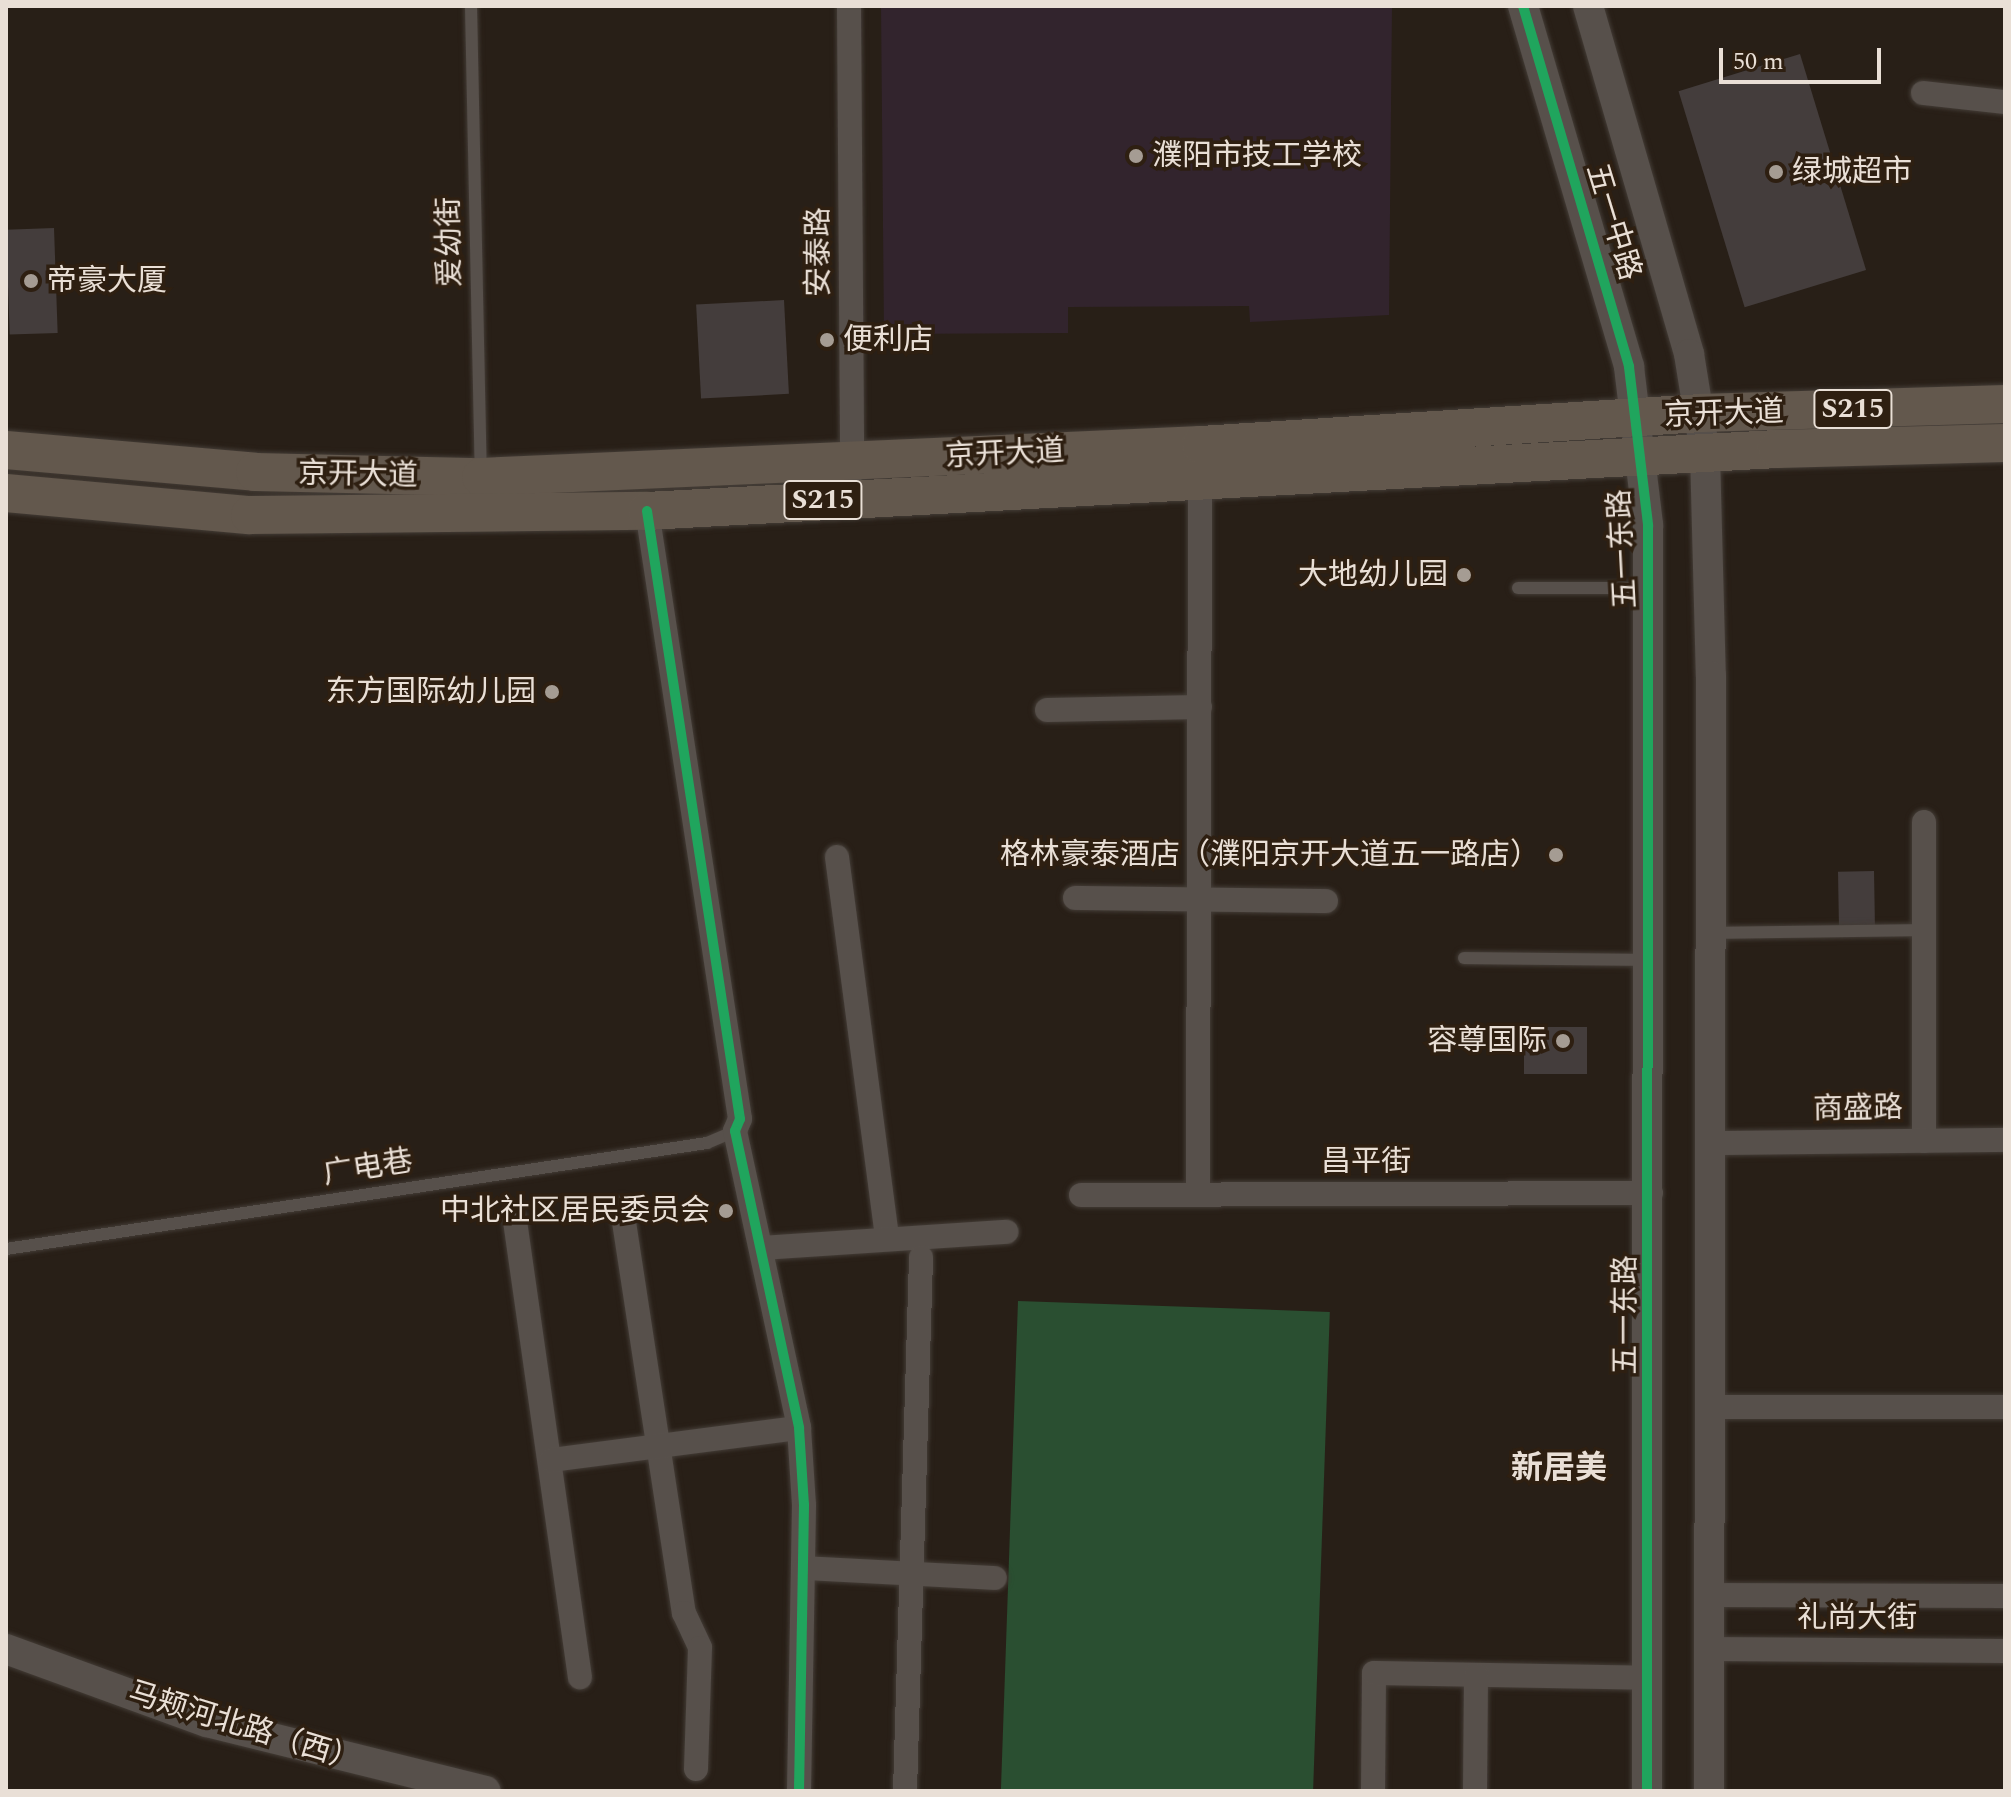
<!DOCTYPE html>
<meta charset="utf-8">
<style>
body{margin:0}
#map{position:relative;width:2011px;height:1797px;overflow:hidden;background:#281f17;font-family:Spectral,"Noto Sans SC",serif}
div>[style]{position:absolute}
.education>*{inset:0;background:#32242d}
.green>*{inset:0;background:#2a4f31;transform-origin:0 0}
.building>*{inset:0;background:#443d3c;transform-origin:0 0}
.roads{filter:drop-shadow(0 0 2px #433c36) drop-shadow(0 0 2px #433c36)}
.service>*{height:12px;margin:-6px;padding:0 6px;transform-origin:6px;border-radius:6px;background:#57504b}
.minor>*{height:24px;margin:-12px;padding:0 12px;transform-origin:12px;border-radius:12px;background:#57504b}
.tertiary>*{height:30px;margin:-15px;padding:0 15px;transform-origin:15px;border-radius:15px;background:#57504b}
.primary>*{height:38px;margin:-19px;padding:0 19px;transform-origin:19px;border-radius:19px;background:#63584d}
.cycleway>*{height:10px;margin:-5px;padding:0 5px;transform-origin:5px;border-radius:5px;background:#20a55d}
.dots>*{width:22px;height:22px;translate:-50% -50%;box-sizing:border-box;border:4px solid #2e1f11;border-radius:50%}
span{translate:-50% -50%;white-space:nowrap;text-align:center;line-height:1.15;-webkit-text-stroke:7px #2e1f11;paint-order:stroke}
.shield-label span{padding:2px 6px;background:#2e1f11;border:2px solid;border-radius:6px;-webkit-text-stroke-width:0}
.shield-label{font-size:28px;color:#e9dfd6;font-weight:700}
.poi-label{font-size:30px;color:#e9dfd6}
.left{translate:0 -50%;text-align:left}
.right{translate:-100% -50%;text-align:right}
.street-label{font-size:30px;color:#e9dfd6}
.neighbourhood-label{font-size:32px;color:#e9dfd6;font-weight:700}
.frame{position:absolute;inset:0;border:8px solid #e9dfd6;pointer-events:none}
.scale{position:absolute;left:1719px;top:48px;width:162px;height:36px;box-sizing:border-box;border:4px solid #e9dfd6;border-top:0;padding-left:10px;font-size:24px;line-height:28px;white-space:nowrap;color:#e9dfd6;-webkit-text-stroke:6px #2e1f11;paint-order:stroke}
</style>
<div id="map">
<div class="education">
<div style="clip-path:polygon(881px 6px,1392px 6px,1389px 315px,1250px 322px,1249px 306px,1068px 307px,1068px 333px,884px 334px)"></div>
</div>
<div class="green">
<div style="left:1018px;top:1301px;width:312px;height:490px;rotate:2deg"></div>
</div>
<div class="building">
<div style="left:1800px;top:54px;width:226px;height:127px;rotate:73deg"></div>
<div style="left:54px;top:228px;width:105px;height:48px;rotate:88deg"></div>
<div style="left:784px;top:300px;width:94px;height:88px;rotate:87deg"></div>
<div style="left:1874px;top:871px;width:59px;height:36px;rotate:89deg"></div>
<div style="left:1524px;top:1027px;width:63px;height:47px"></div>
</div>
<div class="roads">
<div class="service">
<div style="left:471px;top:6px;width:468px;rotate:88.8deg"></div>
<div style="left:1518px;top:588px;width:129px"></div>
<div style="left:1712px;top:933px;width:211px;rotate:-0.8deg"></div>
<div style="left:1464px;top:958px;width:184px;rotate:0.6deg"></div>
<div style="left:6px;top:1249px;width:709px;rotate:-8.6deg"></div>
<div style="left:707px;top:1143px;width:30px;rotate:-23deg"></div>
</div>
<div class="minor">
<div style="left:849px;top:6px;width:466px;rotate:89.6deg"></div>
<div style="left:1923px;top:93px;width:82px;rotate:6.3deg"></div>
<div style="left:647px;top:511px;width:615px;rotate:81.3deg"></div>
<div style="left:740px;top:1119px;width:13px;rotate:113deg"></div>
<div style="left:735px;top:1131px;width:304px;rotate:77.8deg"></div>
<div style="left:799px;top:1428px;width:77px;rotate:86.3deg"></div>
<div style="left:804px;top:1505px;width:286px;rotate:91deg"></div>
<div style="left:1047px;top:710px;width:153px;rotate:-1.1deg"></div>
<div style="left:1924px;top:822px;width:319px;rotate:90deg"></div>
<div style="left:837px;top:857px;width:385px;rotate:82.5deg"></div>
<div style="left:1075px;top:898px;width:251px;rotate:0.7deg"></div>
<div style="left:1712px;top:1143px;width:293px;rotate:-0.6deg"></div>
<div style="left:1198px;top:1194px;width:715px;rotate:-89.84deg"></div>
<div style="left:1081px;top:1195px;width:570px;rotate:-0.2deg"></div>
<div style="left:622px;top:1209px;width:409px;rotate:81.3deg"></div>
<div style="left:684px;top:1613px;width:38px;rotate:65deg"></div>
<div style="left:700px;top:1648px;width:121px;rotate:91.9deg"></div>
<div style="left:515px;top:1221px;width:461px;rotate:81.9deg"></div>
<div style="left:762px;top:1248px;width:245px;rotate:-3.8deg"></div>
<div style="left:1710px;top:1407px;width:295px"></div>
<div style="left:551px;top:1460px;width:250px;rotate:-7.4deg"></div>
<div style="left:804px;top:1568px;width:191px;rotate:3deg"></div>
<div style="left:1708px;top:1595px;width:297px;rotate:0.2deg"></div>
<div style="left:1708px;top:1649px;width:297px;rotate:0.4deg"></div>
<div style="left:905px;top:1791px;width:534px;rotate:-88.28deg"></div>
<div style="left:1373px;top:1791px;width:118px;rotate:-89.5deg"></div>
<div style="left:1374px;top:1673px;width:274px;rotate:1deg"></div>
<div style="left:1475px;top:1791px;width:116px;rotate:-89.5deg"></div>
</div>
<div class="tertiary">
<div style="left:1523px;top:6px;width:376px;rotate:73.6deg"></div>
<div style="left:1629px;top:367px;width:159px;rotate:83.1deg"></div>
<div style="left:1648px;top:525px;width:1266px;rotate:90.05deg"></div>
<div style="left:1588px;top:6px;width:362px;rotate:73.8deg"></div>
<div style="left:1689px;top:354px;width:100px;rotate:80.8deg"></div>
<div style="left:1705px;top:453px;width:223px;rotate:88.5deg"></div>
<div style="left:1711px;top:676px;width:1115px;rotate:90.1deg"></div>
<div style="left:6px;top:1649px;width:214px;rotate:20deg"></div>
<div style="left:207px;top:1722px;width:287px;rotate:13.9deg"></div>
</div>
<div class="primary">
<div style="left:6px;top:450px;width:250px;rotate:5deg"></div>
<div style="left:255px;top:472px;width:226px;rotate:1.3deg"></div>
<div style="left:481px;top:477px;width:721px;rotate:-2.54deg"></div>
<div style="left:1201px;top:445px;width:501px;rotate:-3.66deg"></div>
<div style="left:1701px;top:413px;width:304px;rotate:-1.7deg"></div>
<div style="left:6px;top:493px;width:245px;rotate:5.2deg"></div>
<div style="left:250px;top:515px;width:397px;rotate:-0.6deg"></div>
<div style="left:647px;top:511px;width:1132px;rotate:-3.14deg"></div>
<div style="left:1777px;top:449px;width:228px;rotate:-1.5deg"></div>
</div>
</div>
<div class="cycleway">
<div style="left:1523px;top:6px;width:376px;rotate:73.6deg"></div>
<div style="left:1629px;top:367px;width:159px;rotate:83.1deg"></div>
<div style="left:1648px;top:525px;width:1266px;rotate:90.05deg"></div>
<div style="left:647px;top:511px;width:615px;rotate:81.3deg"></div>
<div style="left:740px;top:1119px;width:13px;rotate:113deg"></div>
<div style="left:735px;top:1131px;width:304px;rotate:77.8deg"></div>
<div style="left:799px;top:1428px;width:77px;rotate:86.3deg"></div>
<div style="left:804px;top:1505px;width:286px;rotate:91deg"></div>
</div>
<div class="dots">
<div style="left:1136px;top:156px;background:#a59c93"></div>
<div style="left:1776px;top:172px;background:#a59c93"></div>
<div style="left:31px;top:281px;background:#a59c93"></div>
<div style="left:827px;top:340px;background:#a59c93"></div>
<div style="left:1464px;top:575px;background:#a59c93"></div>
<div style="left:552px;top:692px;background:#a59c93"></div>
<div style="left:1556px;top:855px;background:#a59c93"></div>
<div style="left:1563px;top:1041px;background:#a59c93"></div>
<div style="left:726px;top:1211px;background:#a59c93"></div>
</div>
<div class="shield-label">
<span style="left:1853px;top:409px">S215</span>
<span style="left:823px;top:500px">S215</span>
</div>
<div class="poi-label">
<span class="left" style="left:1152px;top:156px">濮阳市技工学校</span>
<span class="left" style="left:1792px;top:172px">绿城超市</span>
<span class="left" style="left:47px;top:281px">帝豪大厦</span>
<span class="left" style="left:843px;top:340px">便利店</span>
<span class="right" style="left:1448px;top:575px">大地幼儿园</span>
<span class="right" style="left:536px;top:692px">东方国际幼儿园</span>
<span class="right" style="left:1540px;top:855px">格林豪泰酒店（濮阳京开大道五一路店）</span>
<span class="right" style="left:1547px;top:1041px">容尊国际</span>
<span class="right" style="left:710px;top:1211px">中北社区居民委员会</span>
</div>
<div class="street-label">
<span style="left:1613px;top:222px;rotate:73deg">五一中路</span>
<span style="left:450px;top:242px;rotate:-91deg">爱幼街</span>
<span style="left:819px;top:252px;rotate:-90deg">安泰路</span>
<span style="left:1724px;top:414px;rotate:-2deg">京开大道</span>
<span style="left:1005px;top:454px;rotate:-3deg">京开大道</span>
<span style="left:358px;top:475px;rotate:1deg">京开大道</span>
<span style="left:1623px;top:549px;rotate:-93deg">五一东路</span>
<span style="left:1858px;top:1109px;rotate:-1deg">商盛路</span>
<span style="left:1366px;top:1162px">昌平街</span>
<span style="left:368px;top:1168px;rotate:-9deg">广电巷</span>
<span style="left:1626px;top:1315px;rotate:-90deg">五一东路</span>
<span style="left:1857px;top:1618px">礼尚大街</span>
<span style="left:244px;top:1727px;rotate:17deg">马颊河北路（西）</span>
</div>
<div class="neighbourhood-label">
<span style="left:1559px;top:1469px">新居美</span>
</div>
<div class="frame"></div>
<div class="scale">50 m</div>
</div>
